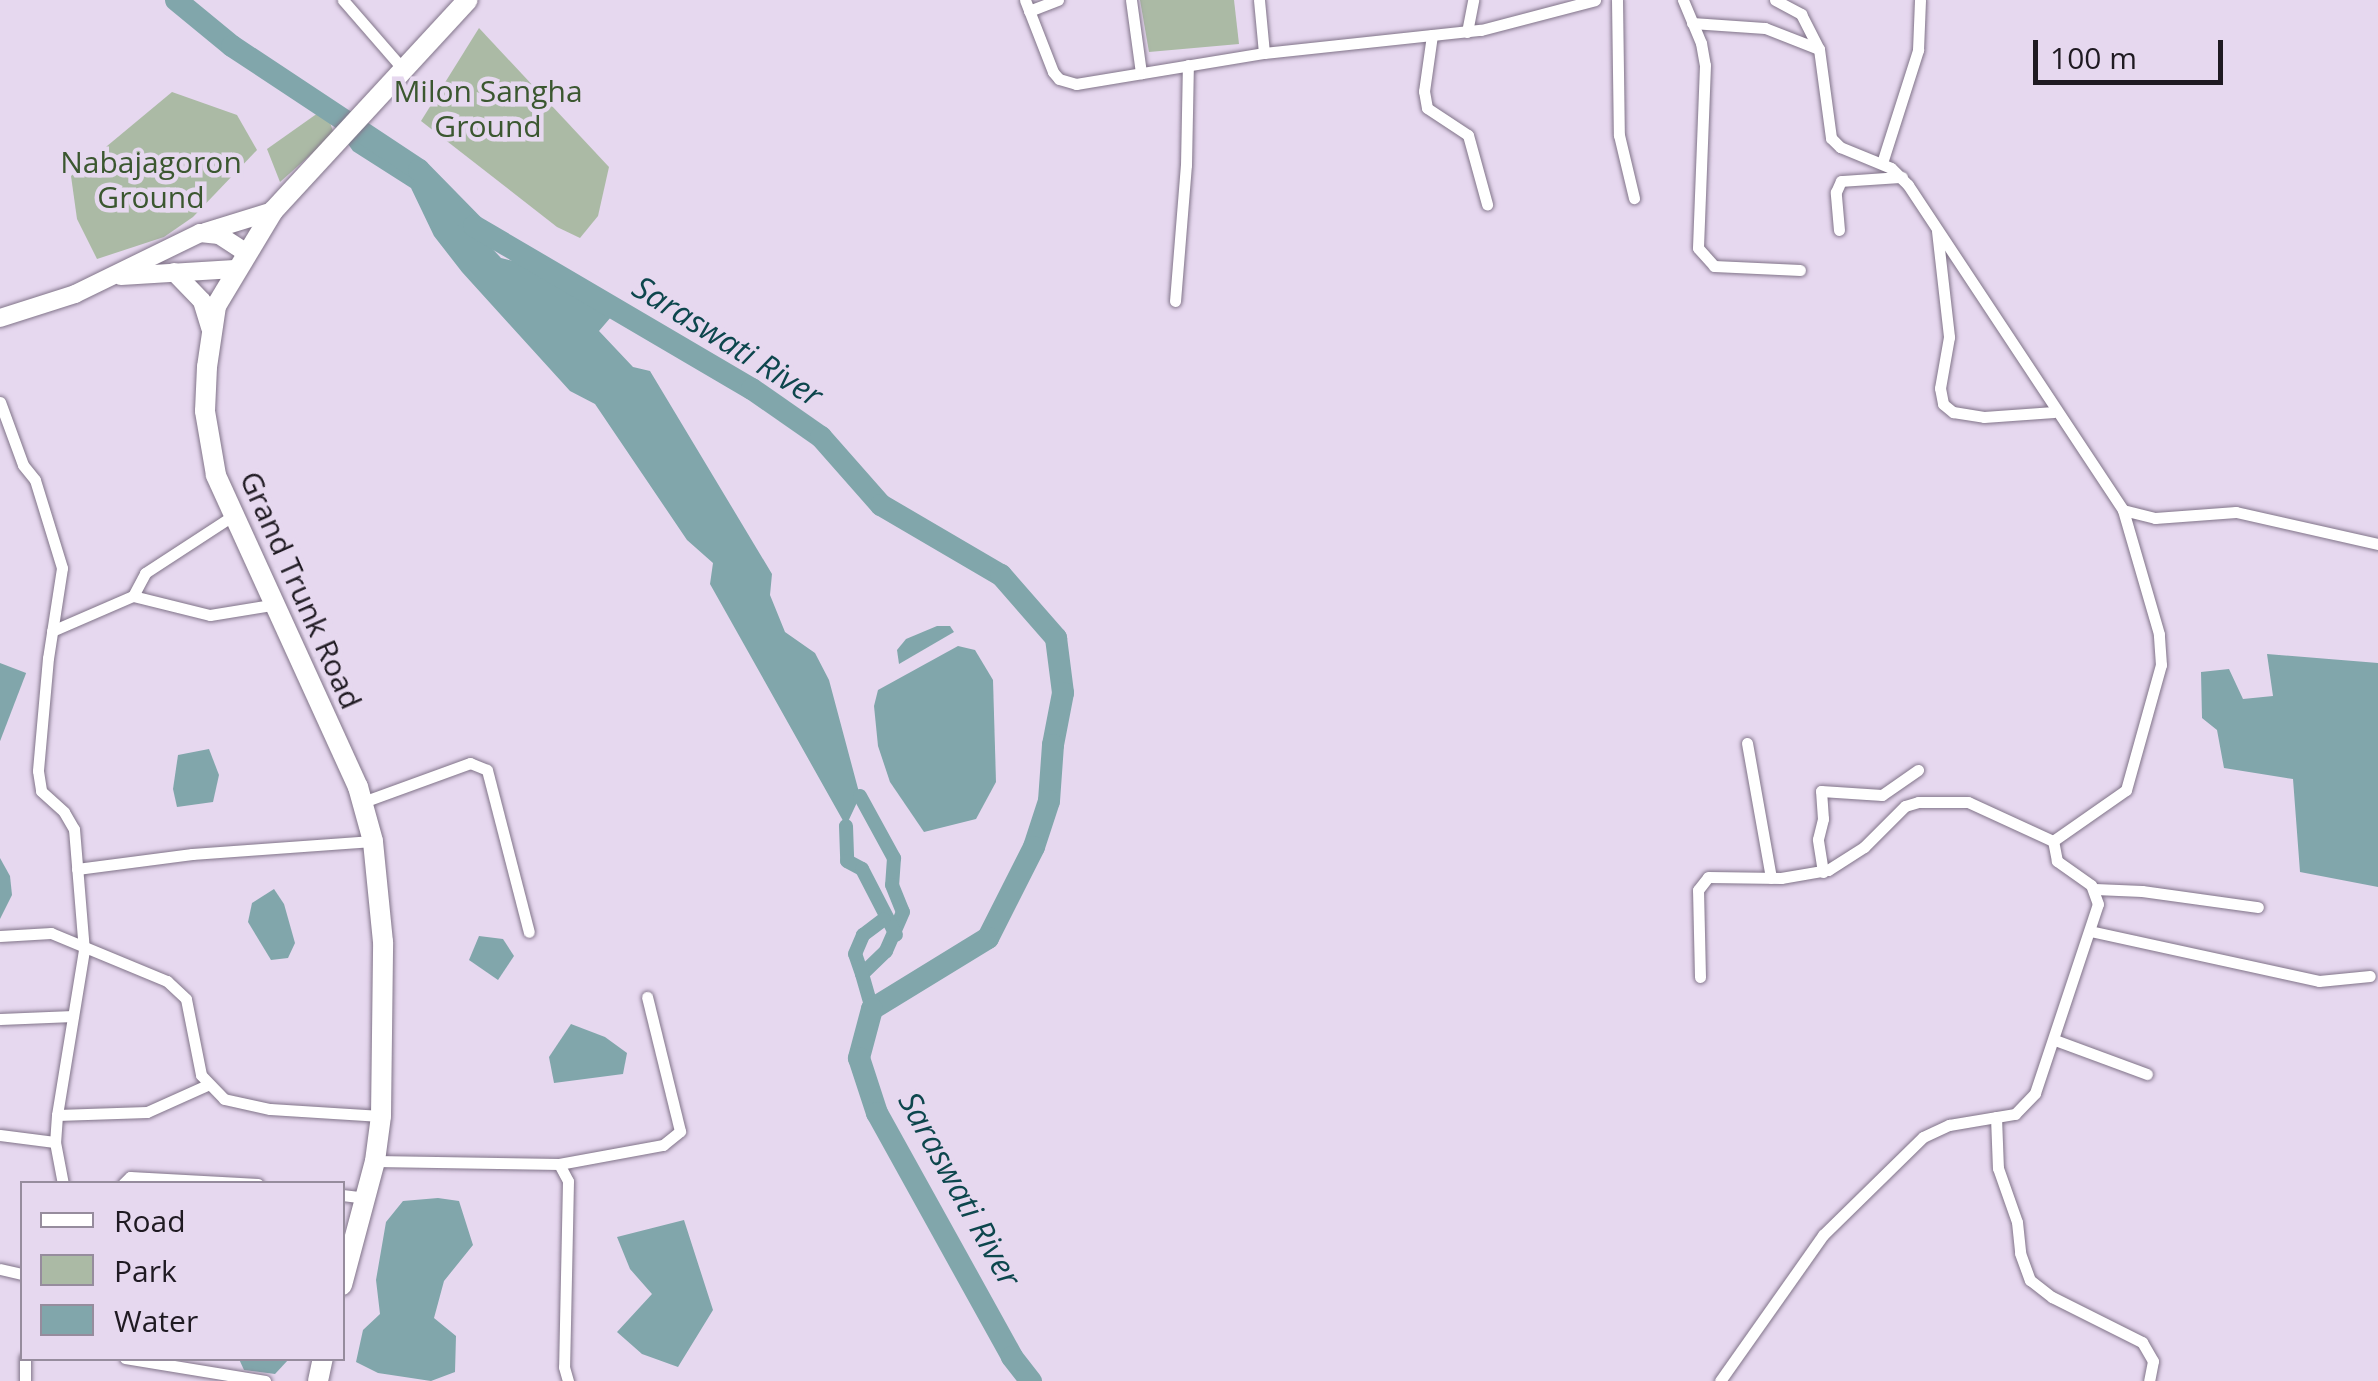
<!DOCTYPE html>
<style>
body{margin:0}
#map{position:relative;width:2378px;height:1381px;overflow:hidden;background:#e6d8ef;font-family:"Open Sans",sans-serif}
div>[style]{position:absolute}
.green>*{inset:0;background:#abbaa5}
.water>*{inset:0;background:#81a6ab;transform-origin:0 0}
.canal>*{height:14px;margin:-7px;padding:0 7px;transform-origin:7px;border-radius:7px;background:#81a6ab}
.river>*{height:22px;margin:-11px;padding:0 11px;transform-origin:11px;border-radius:11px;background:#81a6ab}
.roads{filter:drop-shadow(0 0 2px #817489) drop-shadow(0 0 2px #817489)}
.street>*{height:11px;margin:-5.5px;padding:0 5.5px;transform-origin:5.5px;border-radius:5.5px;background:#fff}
.primary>*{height:18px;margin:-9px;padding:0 9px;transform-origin:9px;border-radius:9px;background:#fff}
.highway>*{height:20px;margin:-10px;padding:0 10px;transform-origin:10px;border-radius:10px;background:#fff}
span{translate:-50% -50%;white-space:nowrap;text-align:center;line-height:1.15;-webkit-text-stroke:9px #e6d8ef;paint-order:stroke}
.park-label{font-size:30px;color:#3b5730}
.street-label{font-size:30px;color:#1f1a22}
.water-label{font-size:32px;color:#0d464d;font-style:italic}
.legend{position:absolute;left:20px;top:1181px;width:325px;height:180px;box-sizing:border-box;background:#e6d8ef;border:2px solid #968c9d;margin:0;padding:12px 18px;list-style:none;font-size:30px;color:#1f1a22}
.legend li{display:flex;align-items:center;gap:20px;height:50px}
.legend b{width:50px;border:2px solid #968c9d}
.scale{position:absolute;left:2033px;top:40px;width:190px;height:45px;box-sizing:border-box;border:5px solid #1f1a22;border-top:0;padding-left:12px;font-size:30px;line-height:35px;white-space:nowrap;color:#1f1a22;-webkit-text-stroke:8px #e6d8ef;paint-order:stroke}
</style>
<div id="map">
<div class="green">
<div style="clip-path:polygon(1140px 0,1234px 0,1239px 44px,1149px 52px)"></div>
<div style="clip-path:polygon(479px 28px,609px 167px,598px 216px,580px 238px,557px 227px,421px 121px)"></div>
<div style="clip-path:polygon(172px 92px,237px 115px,257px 150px,193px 217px,164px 237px,97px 259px,77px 219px,71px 176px)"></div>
<div style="clip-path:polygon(325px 108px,334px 134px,280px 182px,267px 149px)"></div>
</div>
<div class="water">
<div style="clip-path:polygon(359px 130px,419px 170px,501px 258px,547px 269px,617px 310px,599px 331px,633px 367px,650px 371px,772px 574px,770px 595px,785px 632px,815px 653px,829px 680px,860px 796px,846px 826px,710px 584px,713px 563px,687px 540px,595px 404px,570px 391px,462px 272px,434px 236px,411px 188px,353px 151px,348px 144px)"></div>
<div style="clip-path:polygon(937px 626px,950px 626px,954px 632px,899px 664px,897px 650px,906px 639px)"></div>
<div style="clip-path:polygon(958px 646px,975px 650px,993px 680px,996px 782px,976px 819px,924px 832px,890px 782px,878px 746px,874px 706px,878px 690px)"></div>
<div style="clip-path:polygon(2267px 654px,2378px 663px,2378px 887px,2300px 872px,2293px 779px,2224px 768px,2217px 730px,2202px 718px,2201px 672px,2229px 669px,2243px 699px,2273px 696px)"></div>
<div style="left:0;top:663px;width:28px;height:96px;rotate:21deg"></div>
<div style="clip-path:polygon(209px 749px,219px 775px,213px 802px,177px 807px,173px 789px,178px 755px)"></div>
<div style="clip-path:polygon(0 858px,10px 876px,12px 895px,0 919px)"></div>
<div style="clip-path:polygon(274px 889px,284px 904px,295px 943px,288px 958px,271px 960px,248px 922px,252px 903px)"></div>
<div style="clip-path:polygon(479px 936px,503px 939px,514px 956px,498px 980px,469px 960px)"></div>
<div style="clip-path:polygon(571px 1024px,605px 1037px,627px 1053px,623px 1074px,554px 1083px,549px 1057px)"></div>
<div style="clip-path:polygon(438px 1198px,459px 1201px,473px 1245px,444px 1281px,434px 1318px,456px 1336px,455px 1372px,431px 1381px,378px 1373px,356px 1362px,363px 1330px,380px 1314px,376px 1280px,386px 1222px,403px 1201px)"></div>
<div style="clip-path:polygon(684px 1220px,713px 1310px,678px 1367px,642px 1354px,617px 1332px,652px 1294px,630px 1269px,617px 1237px)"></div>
<div style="clip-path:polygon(239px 1359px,289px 1359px,275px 1374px,244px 1370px)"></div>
</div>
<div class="canal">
<div style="left:860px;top:796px;width:71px;rotate:61.3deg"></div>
<div style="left:894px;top:858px;width:27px;rotate:94deg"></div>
<div style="left:892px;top:885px;width:29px;rotate:68deg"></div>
<div style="left:903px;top:912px;width:43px;rotate:113.6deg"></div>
<div style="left:886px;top:951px;width:33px;rotate:136deg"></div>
<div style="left:862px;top:974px;width:36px;rotate:74deg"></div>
<div style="left:846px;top:826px;width:35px;rotate:88deg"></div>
<div style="left:847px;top:861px;width:17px;rotate:28deg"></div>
<div style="left:862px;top:869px;width:74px;rotate:62.7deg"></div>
<div style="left:862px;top:974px;width:21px;rotate:-109deg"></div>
<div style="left:855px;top:954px;width:21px;rotate:-67deg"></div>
<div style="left:863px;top:935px;width:26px;rotate:-37deg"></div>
</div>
<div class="river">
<div style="left:176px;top:0;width:72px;rotate:39.4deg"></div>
<div style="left:232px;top:46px;width:224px;rotate:33.5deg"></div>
<div style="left:419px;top:170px;width:78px;rotate:45.5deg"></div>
<div style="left:474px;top:226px;width:322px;rotate:30.4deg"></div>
<div style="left:752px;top:389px;width:84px;rotate:34.8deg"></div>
<div style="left:821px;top:437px;width:91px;rotate:48.6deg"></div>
<div style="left:881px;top:505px;width:139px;rotate:30.3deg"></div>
<div style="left:1001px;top:575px;width:84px;rotate:48.9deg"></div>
<div style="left:1056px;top:638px;width:55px;rotate:82.7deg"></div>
<div style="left:1063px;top:693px;width:53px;rotate:100.9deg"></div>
<div style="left:1053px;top:745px;width:56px;rotate:94.1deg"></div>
<div style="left:1049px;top:801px;width:48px;rotate:108.1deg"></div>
<div style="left:1034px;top:847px;width:102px;rotate:116.8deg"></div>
<div style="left:988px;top:938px;width:136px;rotate:148.5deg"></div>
<div style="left:872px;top:1009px;width:51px;rotate:104.9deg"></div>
<div style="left:859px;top:1058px;width:58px;rotate:71.9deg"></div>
<div style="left:877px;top:1113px;width:279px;rotate:61deg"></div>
<div style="left:1012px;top:1357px;width:31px;rotate:52deg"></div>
</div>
<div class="roads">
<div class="street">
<div style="left:343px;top:0;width:91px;rotate:49deg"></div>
<div style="left:1025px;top:0;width:77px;rotate:68.7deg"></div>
<div style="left:1053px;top:72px;width:9px;rotate:49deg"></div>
<div style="left:1059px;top:79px;width:18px;rotate:16deg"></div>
<div style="left:1076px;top:84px;width:191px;rotate:-9.4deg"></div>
<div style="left:1264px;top:53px;width:218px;rotate:-6.1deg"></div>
<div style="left:1481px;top:30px;width:118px;rotate:-14.7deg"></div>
<div style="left:1131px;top:0;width:74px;rotate:82.2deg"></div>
<div style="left:1259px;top:0;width:53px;rotate:84.6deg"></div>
<div style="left:1617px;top:0;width:135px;rotate:89.2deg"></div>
<div style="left:1619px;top:135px;width:65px;rotate:76.6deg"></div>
<div style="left:1683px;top:0;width:47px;rotate:67.3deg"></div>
<div style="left:1701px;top:43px;width:22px;rotate:80deg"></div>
<div style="left:1705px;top:65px;width:183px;rotate:92.2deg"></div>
<div style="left:1698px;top:248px;width:24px;rotate:48deg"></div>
<div style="left:1714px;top:266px;width:86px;rotate:2.7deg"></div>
<div style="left:1775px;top:0;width:30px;rotate:28deg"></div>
<div style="left:1801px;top:14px;width:39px;rotate:63deg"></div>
<div style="left:1819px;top:49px;width:90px;rotate:82.3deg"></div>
<div style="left:1831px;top:138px;width:13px;rotate:45deg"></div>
<div style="left:1840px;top:147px;width:55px;rotate:22.4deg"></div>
<div style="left:1891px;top:168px;width:24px;rotate:45deg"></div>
<div style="left:1908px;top:185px;width:390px;rotate:56.5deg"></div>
<div style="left:2123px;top:510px;width:33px;rotate:14deg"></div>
<div style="left:2155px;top:518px;width:81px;rotate:-4.2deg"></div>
<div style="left:2236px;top:512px;width:146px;rotate:12.7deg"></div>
<div style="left:1029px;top:11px;width:31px;rotate:-21deg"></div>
<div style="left:1692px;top:23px;width:73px;rotate:3.9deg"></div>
<div style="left:1765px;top:28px;width:58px;rotate:21.3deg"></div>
<div style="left:1467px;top:32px;width:33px;rotate:-79deg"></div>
<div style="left:1432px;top:35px;width:57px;rotate:98.1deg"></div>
<div style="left:1424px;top:91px;width:17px;rotate:80deg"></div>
<div style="left:1427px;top:108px;width:49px;rotate:33.4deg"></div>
<div style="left:1468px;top:135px;width:72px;rotate:74.6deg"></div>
<div style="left:1882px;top:163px;width:119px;rotate:-72.3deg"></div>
<div style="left:1918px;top:50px;width:50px;rotate:-87.7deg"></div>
<div style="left:1839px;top:230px;width:38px;rotate:-95deg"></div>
<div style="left:1836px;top:192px;width:12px;rotate:-66deg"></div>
<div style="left:1841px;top:181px;width:61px;rotate:-3.8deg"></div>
<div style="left:1937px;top:231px;width:107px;rotate:83.5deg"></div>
<div style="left:1949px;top:337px;width:52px;rotate:100deg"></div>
<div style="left:1940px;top:388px;width:16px;rotate:79deg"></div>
<div style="left:1943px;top:404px;width:13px;rotate:39deg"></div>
<div style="left:1953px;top:412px;width:31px;rotate:9deg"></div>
<div style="left:1984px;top:417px;width:70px;rotate:-4.1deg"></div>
<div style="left:1175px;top:301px;width:136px;rotate:-85.4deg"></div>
<div style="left:1186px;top:165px;width:100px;rotate:-88.9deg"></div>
<div style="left:0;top:402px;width:67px;rotate:69.9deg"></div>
<div style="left:23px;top:465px;width:19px;rotate:51deg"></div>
<div style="left:35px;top:480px;width:92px;rotate:72.9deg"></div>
<div style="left:62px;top:568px;width:91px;rotate:98.8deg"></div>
<div style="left:48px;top:658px;width:113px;rotate:95.1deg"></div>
<div style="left:38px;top:771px;width:20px;rotate:81deg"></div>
<div style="left:41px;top:791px;width:31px;rotate:42deg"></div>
<div style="left:64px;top:812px;width:20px;rotate:60deg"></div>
<div style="left:74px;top:829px;width:121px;rotate:85.3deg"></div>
<div style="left:84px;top:950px;width:167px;rotate:99.3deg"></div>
<div style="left:57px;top:1115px;width:27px;rotate:94deg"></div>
<div style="left:55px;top:1142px;width:43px;rotate:79.2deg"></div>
<div style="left:133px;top:596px;width:26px;rotate:-62deg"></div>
<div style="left:145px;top:573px;width:103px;rotate:-33.1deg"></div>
<div style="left:52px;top:631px;width:88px;rotate:-23.4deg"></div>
<div style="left:133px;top:596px;width:79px;rotate:13.9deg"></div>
<div style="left:210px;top:615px;width:62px;rotate:-9.3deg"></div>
<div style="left:1747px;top:743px;width:137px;rotate:79.9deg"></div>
<div style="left:363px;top:802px;width:114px;rotate:-20deg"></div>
<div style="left:470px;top:763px;width:18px;rotate:22deg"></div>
<div style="left:487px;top:770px;width:167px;rotate:75.5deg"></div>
<div style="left:77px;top:869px;width:116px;rotate:-7.4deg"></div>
<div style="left:192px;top:854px;width:181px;rotate:-4.1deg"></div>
<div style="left:1823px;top:872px;width:33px;rotate:-99deg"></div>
<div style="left:1818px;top:839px;width:21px;rotate:-76deg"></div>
<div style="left:1823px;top:819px;width:28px;rotate:-94deg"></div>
<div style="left:1821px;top:791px;width:61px;rotate:3.8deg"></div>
<div style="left:1882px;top:795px;width:44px;rotate:-34.8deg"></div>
<div style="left:2095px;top:889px;width:47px;rotate:2.4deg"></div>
<div style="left:2142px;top:891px;width:117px;rotate:7.9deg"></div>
<div style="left:2090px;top:931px;width:234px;rotate:12.3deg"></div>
<div style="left:2319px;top:981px;width:51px;rotate:-5.6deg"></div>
<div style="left:0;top:936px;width:51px;rotate:-3.4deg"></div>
<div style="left:51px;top:933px;width:126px;rotate:22.5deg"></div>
<div style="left:167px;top:981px;width:26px;rotate:43deg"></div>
<div style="left:186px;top:999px;width:77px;rotate:78.8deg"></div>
<div style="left:201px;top:1075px;width:33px;rotate:46deg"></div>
<div style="left:224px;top:1099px;width:47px;rotate:12.3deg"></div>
<div style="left:270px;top:1109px;width:111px;rotate:3.6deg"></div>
<div style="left:1700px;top:977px;width:87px;rotate:-91.3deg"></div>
<div style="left:1698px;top:890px;width:16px;rotate:-52deg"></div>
<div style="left:1708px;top:877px;width:73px;rotate:0.8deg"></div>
<div style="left:1781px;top:878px;width:48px;rotate:-9.7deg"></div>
<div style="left:1828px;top:870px;width:43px;rotate:-32.6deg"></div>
<div style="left:1864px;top:847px;width:58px;rotate:-45deg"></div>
<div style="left:1905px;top:806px;width:14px;rotate:-17deg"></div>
<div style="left:1918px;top:802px;width:50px"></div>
<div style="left:1968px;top:802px;width:94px;rotate:24.6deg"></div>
<div style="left:0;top:1019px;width:73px;rotate:-2.4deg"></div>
<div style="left:2055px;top:1040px;width:98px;rotate:20.3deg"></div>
<div style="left:57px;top:1115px;width:90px;rotate:-1.9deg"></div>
<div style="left:147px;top:1112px;width:66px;rotate:-24.2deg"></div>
<div style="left:1996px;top:1117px;width:51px;rotate:87.8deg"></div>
<div style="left:1998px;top:1168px;width:57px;rotate:70.6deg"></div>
<div style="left:2017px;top:1222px;width:31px;rotate:84deg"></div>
<div style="left:2020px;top:1253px;width:29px;rotate:70deg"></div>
<div style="left:2030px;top:1280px;width:28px;rotate:38deg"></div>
<div style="left:2052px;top:1297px;width:101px;rotate:26.6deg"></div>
<div style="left:2142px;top:1342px;width:22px;rotate:60deg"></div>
<div style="left:2153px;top:1361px;width:20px;rotate:101deg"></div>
<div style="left:0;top:1135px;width:55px;rotate:7.3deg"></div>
<div style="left:375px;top:1161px;width:184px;rotate:0.9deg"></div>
<div style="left:559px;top:1164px;width:19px;rotate:62deg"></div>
<div style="left:568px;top:1181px;width:186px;rotate:91.2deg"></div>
<div style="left:564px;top:1367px;width:15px;rotate:74deg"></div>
<div style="left:559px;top:1164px;width:106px;rotate:-10.4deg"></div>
<div style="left:663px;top:1145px;width:22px;rotate:-39deg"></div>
<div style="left:680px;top:1131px;width:138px;rotate:-103.8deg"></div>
<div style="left:123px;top:1184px;width:10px;rotate:-45deg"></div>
<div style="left:130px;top:1177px;width:128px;rotate:3.1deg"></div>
<div style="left:342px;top:1195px;width:23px;rotate:7deg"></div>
<div style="left:0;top:1269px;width:23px;rotate:13deg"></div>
<div style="left:125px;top:1358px;width:142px;rotate:9.3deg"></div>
<div style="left:25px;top:1381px;width:23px;rotate:-90deg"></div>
<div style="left:1720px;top:1381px;width:179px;rotate:-54.8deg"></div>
<div style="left:1823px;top:1235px;width:140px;rotate:-44.4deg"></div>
<div style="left:1923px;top:1137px;width:29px;rotate:-25deg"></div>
<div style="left:1949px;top:1125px;width:67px;rotate:-9.5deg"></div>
<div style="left:2015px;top:1114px;width:29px;rotate:-46deg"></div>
<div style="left:2035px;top:1093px;width:199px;rotate:-71.6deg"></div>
<div style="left:2098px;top:904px;width:20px;rotate:-110deg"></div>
<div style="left:2091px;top:885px;width:42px;rotate:-144.8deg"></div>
<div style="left:2057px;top:861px;width:20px;rotate:-101deg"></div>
<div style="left:2053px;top:841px;width:89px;rotate:-34.9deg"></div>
<div style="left:2126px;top:790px;width:130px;rotate:-74.4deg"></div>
<div style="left:2161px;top:665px;width:31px;rotate:-94deg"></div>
<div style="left:2159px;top:634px;width:129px;rotate:-106.2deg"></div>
</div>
<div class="primary">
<div style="left:205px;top:232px;width:71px;rotate:-17.2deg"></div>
<div style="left:174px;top:272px;width:40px;rotate:46deg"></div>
<div style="left:202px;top:301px;width:28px;rotate:73deg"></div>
<div style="left:121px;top:276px;width:114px;rotate:-3.5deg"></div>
<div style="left:0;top:318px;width:79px;rotate:-17.7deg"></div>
<div style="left:75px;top:294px;width:139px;rotate:-26deg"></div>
<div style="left:200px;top:233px;width:19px;rotate:6deg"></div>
<div style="left:219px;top:235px;width:31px;rotate:33deg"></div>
</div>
<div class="highway">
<div style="left:342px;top:1285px;width:128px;rotate:-75.1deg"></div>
<div style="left:375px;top:1161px;width:45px;rotate:-82.4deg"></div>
<div style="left:381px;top:1116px;width:174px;rotate:-89.3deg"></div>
<div style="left:383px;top:942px;width:101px;rotate:-95.7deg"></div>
<div style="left:373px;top:841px;width:56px;rotate:-105.5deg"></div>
<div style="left:358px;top:787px;width:343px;rotate:-114.5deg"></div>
<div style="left:216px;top:475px;width:65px;rotate:-99.8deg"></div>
<div style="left:205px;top:411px;width:44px;rotate:-87.4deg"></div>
<div style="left:207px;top:367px;width:62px;rotate:-81.6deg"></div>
<div style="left:216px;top:306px;width:111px;rotate:-59deg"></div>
<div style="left:273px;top:211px;width:287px;rotate:-47.3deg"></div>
<div style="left:318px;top:1381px;width:24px;rotate:-78deg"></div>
</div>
</div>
<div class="park-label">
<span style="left:488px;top:108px">Milon Sangha<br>Ground</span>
<span style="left:151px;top:179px">Nabajagoron<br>Ground</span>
</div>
<div class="street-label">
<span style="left:301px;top:590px;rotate:66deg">Grand Trunk Road</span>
</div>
<div class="water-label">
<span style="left:728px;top:341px;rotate:32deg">Saraswati River</span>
<span style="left:960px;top:1189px;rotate:61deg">Saraswati River</span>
</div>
<ul class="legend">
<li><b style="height:12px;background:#fff"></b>Road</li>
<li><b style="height:28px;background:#abbaa5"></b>Park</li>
<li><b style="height:28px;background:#81a6ab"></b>Water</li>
</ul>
<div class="scale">100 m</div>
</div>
